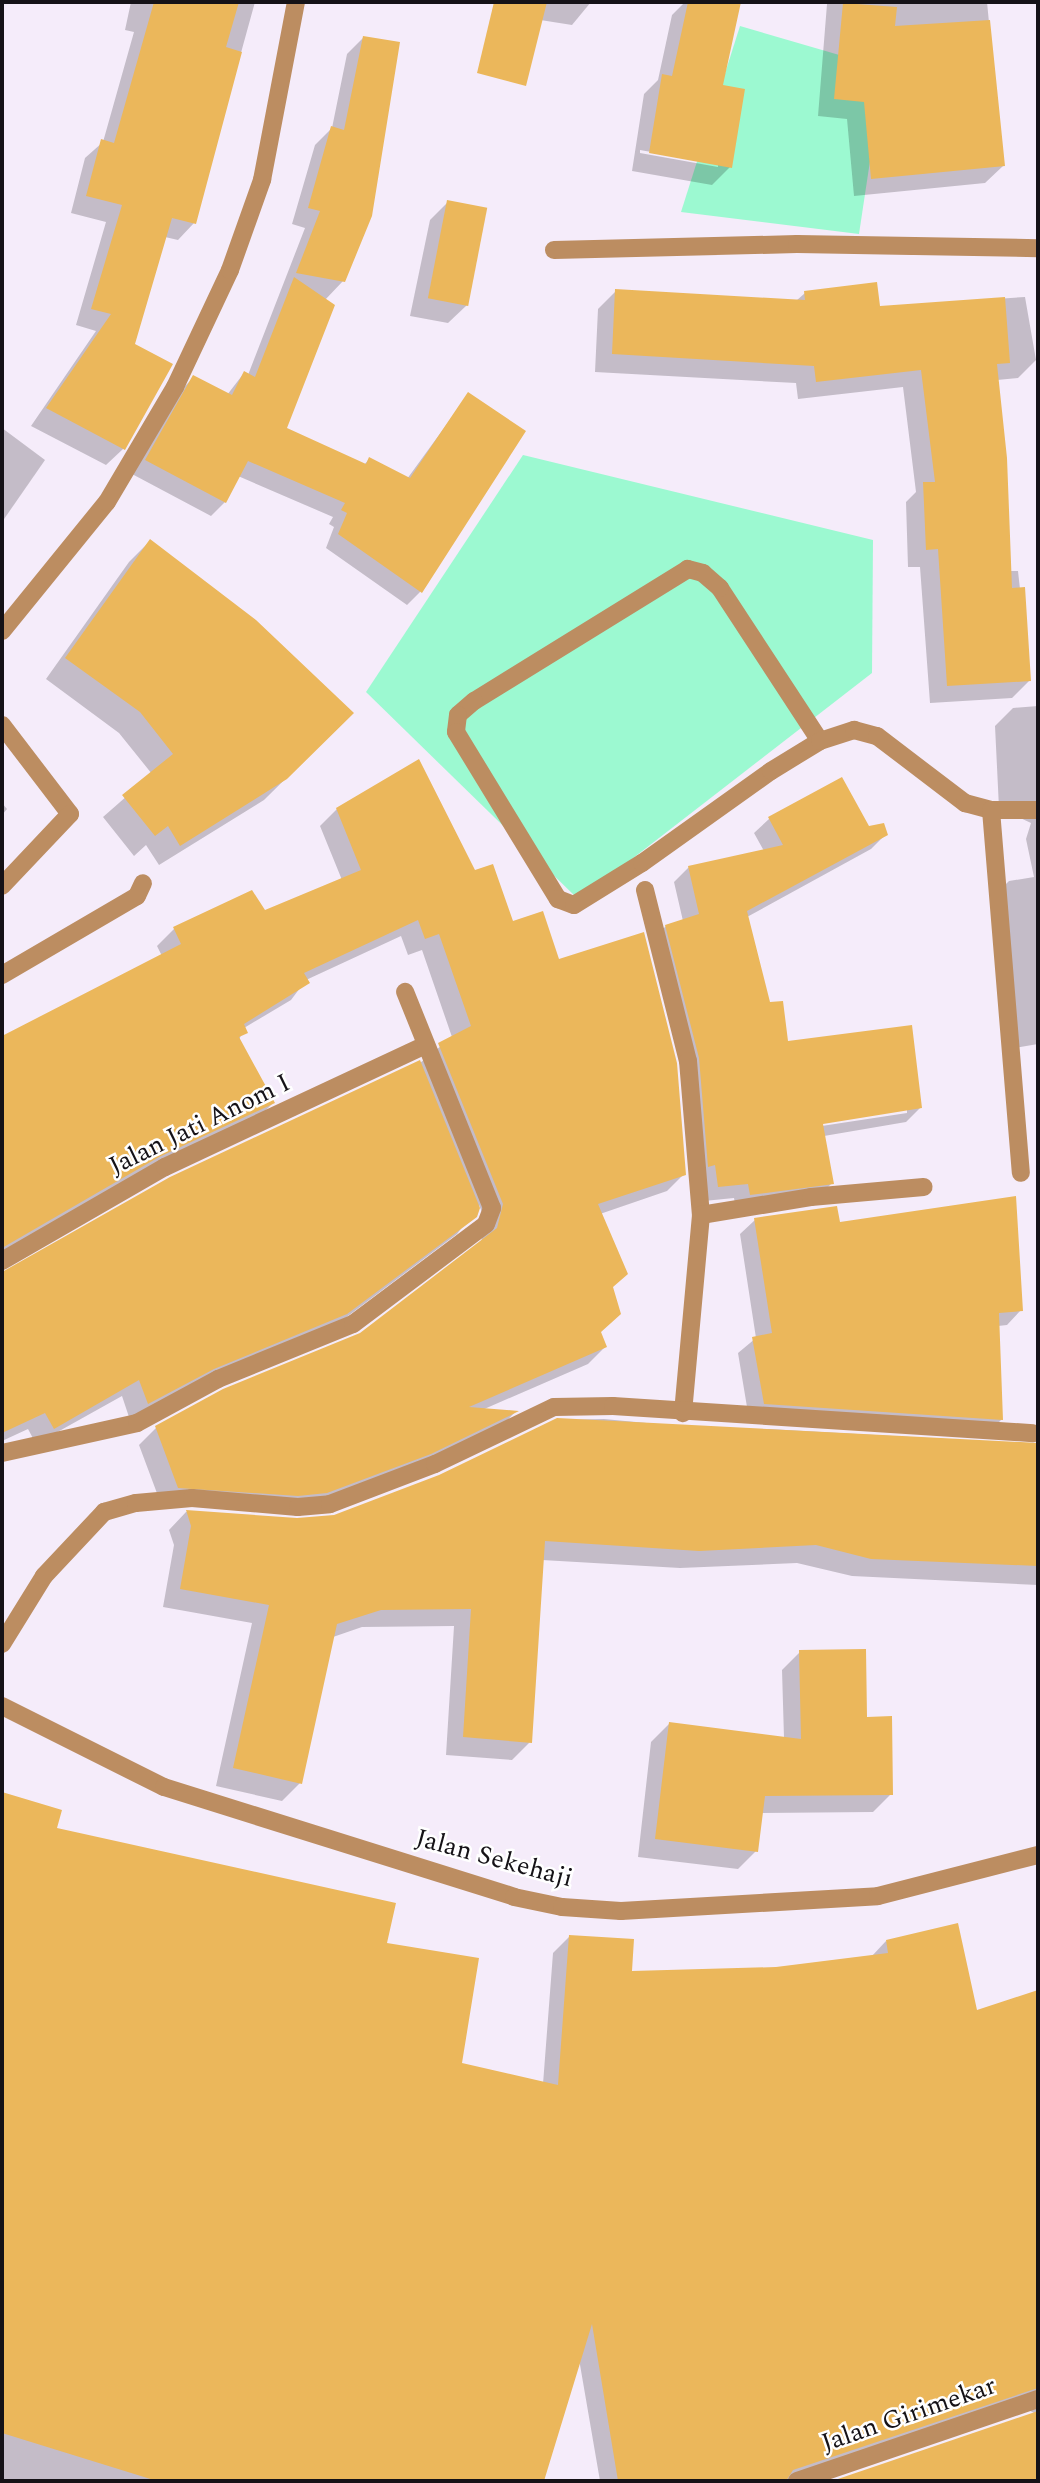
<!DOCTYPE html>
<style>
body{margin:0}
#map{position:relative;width:1040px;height:2483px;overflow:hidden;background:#f5ecfa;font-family:Spectral,serif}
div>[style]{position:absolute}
.green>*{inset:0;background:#9cf9d1}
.shadow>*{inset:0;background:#0003}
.building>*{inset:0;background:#ebb75b;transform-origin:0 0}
.minor>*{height:18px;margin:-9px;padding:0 9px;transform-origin:9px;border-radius:9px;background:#bc8d61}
span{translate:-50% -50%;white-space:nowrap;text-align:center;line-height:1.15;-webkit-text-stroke:5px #fff;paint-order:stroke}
.street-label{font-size:26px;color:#151217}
.frame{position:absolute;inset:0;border:4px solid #151217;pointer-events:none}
</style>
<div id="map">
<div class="green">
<div style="clip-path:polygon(740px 26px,884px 68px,859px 234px,681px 212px)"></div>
<div style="clip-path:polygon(523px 455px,873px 540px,872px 673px,579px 900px,366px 692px)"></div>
</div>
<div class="shadow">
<div style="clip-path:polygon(131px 2px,255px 2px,194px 223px,178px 240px,165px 237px,133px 345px,123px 449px,106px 465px,31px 426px,96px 331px,76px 325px,106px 222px,71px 213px,85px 158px,103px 142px,134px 32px,125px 30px)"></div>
<div style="clip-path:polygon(518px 2px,591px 2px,572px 25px,515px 16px)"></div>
<div style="clip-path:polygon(evenodd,685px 2px,738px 6px,721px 87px,730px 167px,712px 185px,632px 171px,644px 94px,658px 80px,672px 15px,685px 2px,640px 150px,718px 164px,718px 167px,640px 153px,640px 150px)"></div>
<div style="clip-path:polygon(810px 2px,987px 2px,1003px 166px,985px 183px,854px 196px,847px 119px,818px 116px,827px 4px)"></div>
<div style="clip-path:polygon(363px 38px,343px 281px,325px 300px,285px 428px,364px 465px,369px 459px,407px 479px,468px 395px,420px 592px,407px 605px,326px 548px,334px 527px,329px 524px,333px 517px,238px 476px,225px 502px,211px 516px,132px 474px,180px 391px,194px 377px,227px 395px,244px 373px,248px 375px,305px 228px,292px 224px,315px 145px,332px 128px,347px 54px)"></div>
<div style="clip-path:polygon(448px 202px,467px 305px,448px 323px,410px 316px,430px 220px)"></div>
<div style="clip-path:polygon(616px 291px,796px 301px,805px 293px,879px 307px,1025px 297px,1036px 360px,1018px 378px,997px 380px,1009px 571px,1018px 571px,1030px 680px,1012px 698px,930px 703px,920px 567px,908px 567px,906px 502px,916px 492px,903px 387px,798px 399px,796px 383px,595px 372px,598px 309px)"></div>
<div style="clip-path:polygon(2px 428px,45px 460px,2px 522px)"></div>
<div style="clip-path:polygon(150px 541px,352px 713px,264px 800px,159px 865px,146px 845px,134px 856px,103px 817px,152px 774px,119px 733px,46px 679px,129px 562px)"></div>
<div style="clip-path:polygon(1038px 706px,1038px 1044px,1008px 1049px,991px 899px,1009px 881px,1034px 877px,1026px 839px,1031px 823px,999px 808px,995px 726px,1013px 708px)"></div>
<div style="clip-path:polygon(evenodd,842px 779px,868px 828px,886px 834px,871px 849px,747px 917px,769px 1004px,786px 1043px,920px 1108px,906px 1122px,824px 1136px,832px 1183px,817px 1198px,736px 1209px,734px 1198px,704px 1201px,685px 1074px,651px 941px,666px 926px,683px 921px,674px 882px,689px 867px,764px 851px,754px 833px,769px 819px,842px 779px,907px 1109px,907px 1113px,815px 1127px,814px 1124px,907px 1109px)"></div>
<div style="clip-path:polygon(2px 803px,7px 809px,2px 815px)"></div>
<div style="clip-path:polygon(337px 809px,475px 872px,512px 924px,558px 961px,684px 1174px,667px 1191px,600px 1214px,612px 1287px,599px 1333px,605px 1347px,588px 1364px,482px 1410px,515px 1412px,500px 1428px,309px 1509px,161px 1504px,139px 1445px,157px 1427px,360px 1335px,481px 1242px,486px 1222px,479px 1205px,457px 1234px,328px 1331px,130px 1420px,122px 1396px,36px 1444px,28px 1429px,2px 1441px,2px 1273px,420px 1063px,452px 1037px,422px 950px,408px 955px,401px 936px,306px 980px,291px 1000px,244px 1028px,239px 1040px,273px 1103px,256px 1120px,2px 1254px,2px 1038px,162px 956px,157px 946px,174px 929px,264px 912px,342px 880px,320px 826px)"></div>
<div style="clip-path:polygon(755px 1220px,839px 1224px,1021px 1310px,1007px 1325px,998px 1326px,1002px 1419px,987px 1434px,749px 1419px,738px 1353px,756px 1338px,740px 1234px)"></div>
<div style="clip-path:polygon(604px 1419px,764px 1434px,768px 1429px,1038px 1444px,1038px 1585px,852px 1576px,797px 1563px,680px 1568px,542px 1560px,530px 1742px,512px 1760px,446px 1755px,454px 1626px,362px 1627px,333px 1637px,300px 1783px,282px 1801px,216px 1786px,252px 1623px,163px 1607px,174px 1545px,169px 1530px,186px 1512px,297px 1520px,334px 1516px,440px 1476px,557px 1420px)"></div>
<div style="clip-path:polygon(800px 1652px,865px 1718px,891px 1794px,873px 1812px,761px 1813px,756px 1851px,738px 1869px,638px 1857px,651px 1742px,669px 1724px,784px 1738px,782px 1670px)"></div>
<div style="clip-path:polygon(2px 1794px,60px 1811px,54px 1829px,385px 1944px,460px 2064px,543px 2084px,553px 1953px,570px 1936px,630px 1973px,776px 1969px,871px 1957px,886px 1941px,975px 2012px,1038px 1992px,1038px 2481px,837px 2481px,1036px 2414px,1017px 2404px,789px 2481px,600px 2481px,579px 2359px,542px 2481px,2px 2481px)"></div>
</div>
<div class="building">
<div style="clip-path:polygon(154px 2px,239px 2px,226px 47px,242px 52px,196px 224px,172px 218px,135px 344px,173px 364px,125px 450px,46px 408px,111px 314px,91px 309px,122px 205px,86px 196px,101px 139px,114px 143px)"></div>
<div style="clip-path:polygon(494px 2px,547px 2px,526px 86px,477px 73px)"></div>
<div style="clip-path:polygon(688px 2px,741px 2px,723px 85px,745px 89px,732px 168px,649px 153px,662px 74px,672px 76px)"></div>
<div style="clip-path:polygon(843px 3px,897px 7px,895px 26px,990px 20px,1005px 166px,871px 179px,864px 102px,834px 99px)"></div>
<div style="clip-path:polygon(363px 36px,400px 42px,372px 216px,345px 282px,296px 273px,320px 211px,308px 208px,331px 126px,344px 130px)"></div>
<div style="left:447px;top:200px;width:41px;height:100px;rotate:11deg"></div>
<div style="clip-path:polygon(294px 277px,335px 305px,287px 428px,366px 464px,369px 457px,410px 478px,468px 392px,526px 431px,422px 593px,338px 534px,347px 513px,341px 510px,345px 503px,248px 461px,226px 503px,145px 460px,193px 375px,232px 395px,244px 371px,255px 377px)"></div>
<div style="clip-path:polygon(877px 282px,880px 306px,1005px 297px,1010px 363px,997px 364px,1007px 458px,1012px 588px,1025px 587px,1031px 681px,947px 686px,938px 549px,926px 550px,923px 482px,935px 482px,921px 370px,816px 382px,814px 366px,612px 354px,615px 289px,805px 300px,804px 291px)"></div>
<div style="clip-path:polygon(150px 539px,256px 620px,354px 713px,287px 779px,180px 846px,168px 826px,155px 836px,122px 795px,173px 754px,140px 712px,65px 658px)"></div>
<div style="clip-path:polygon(419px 759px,475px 870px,493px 864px,513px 921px,543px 911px,559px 959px,644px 932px,677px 1063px,686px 1175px,598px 1204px,628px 1274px,613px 1287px,621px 1314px,601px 1332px,607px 1347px,469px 1407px,519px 1411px,431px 1454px,327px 1493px,298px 1496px,178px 1488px,155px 1426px,223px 1389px,360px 1333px,497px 1228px,503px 1204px,438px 1043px,471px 1026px,439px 934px,425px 939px,418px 920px,304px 973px,310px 983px,244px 1024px,248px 1033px,239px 1037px,275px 1103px,159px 1157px,2px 1248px,2px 1036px,181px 944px,173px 927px,252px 890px,265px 910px,361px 870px,336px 808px)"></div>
<div style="clip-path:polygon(842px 777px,869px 826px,884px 823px,888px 835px,747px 911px,770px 1002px,783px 1001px,788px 1041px,912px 1025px,922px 1108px,823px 1124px,834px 1184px,750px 1195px,748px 1184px,718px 1187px,715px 1165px,708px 1167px,699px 1058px,665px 925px,699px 914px,688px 866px,783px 845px,768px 817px)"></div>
<div style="clip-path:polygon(420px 1060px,480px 1208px,477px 1217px,347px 1314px,214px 1369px,148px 1404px,139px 1380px,54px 1429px,45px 1413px,2px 1433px,2px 1272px,170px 1177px)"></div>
<div style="clip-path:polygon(1016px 1196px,1023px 1311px,999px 1313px,1003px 1420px,764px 1404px,752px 1337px,772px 1333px,754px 1218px,837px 1206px,840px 1222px)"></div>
<div style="clip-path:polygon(557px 1418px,1038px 1443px,1038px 1566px,871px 1559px,816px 1545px,699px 1551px,545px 1541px,532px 1743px,463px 1737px,471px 1609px,381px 1610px,337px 1624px,302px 1784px,233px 1768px,269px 1605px,180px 1589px,191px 1526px,186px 1510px,297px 1518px,334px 1515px,439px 1475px)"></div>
<div style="clip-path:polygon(866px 1649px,867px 1717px,892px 1716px,893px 1795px,765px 1796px,758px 1852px,655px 1839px,669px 1722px,801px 1739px,799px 1650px)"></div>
<div style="clip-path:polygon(2px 1792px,62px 1810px,57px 1828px,396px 1903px,387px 1943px,479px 1958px,462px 2063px,558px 2085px,569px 1935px,634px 1939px,632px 1971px,776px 1967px,888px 1953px,886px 1940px,958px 1923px,977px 2010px,1038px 1990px,1038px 2388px,793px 2470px,786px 2481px,618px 2481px,592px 2324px,544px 2481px,157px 2481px,2px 2433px)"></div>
<div style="clip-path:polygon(1038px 2411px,1038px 2481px,832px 2481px)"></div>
</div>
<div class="minor">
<div style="left:554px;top:250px;width:243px;rotate:-1.4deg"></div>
<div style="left:797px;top:244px;width:241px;rotate:1deg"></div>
<div style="left:2px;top:631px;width:166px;rotate:-50.9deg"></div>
<div style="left:107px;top:502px;width:134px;rotate:-59.4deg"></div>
<div style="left:175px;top:387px;width:129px;rotate:-64.8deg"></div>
<div style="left:230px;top:270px;width:96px;rotate:-70.4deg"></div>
<div style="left:262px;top:180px;width:181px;rotate:-79.2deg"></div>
<div style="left:2px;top:725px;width:112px;rotate:52.6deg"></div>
<div style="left:70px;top:814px;width:99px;rotate:133.4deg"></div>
<div style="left:820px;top:741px;width:183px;rotate:-123.2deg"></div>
<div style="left:720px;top:588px;width:23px;rotate:-139deg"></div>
<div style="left:703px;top:573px;width:16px;rotate:-165deg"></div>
<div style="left:688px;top:569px;width:251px;rotate:148.3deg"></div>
<div style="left:474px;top:701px;width:21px;rotate:139deg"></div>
<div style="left:458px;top:715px;width:17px;rotate:97deg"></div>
<div style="left:456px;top:732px;width:196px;rotate:58.6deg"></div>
<div style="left:558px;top:899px;width:17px;rotate:21deg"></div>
<div style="left:574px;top:905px;width:80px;rotate:-31.7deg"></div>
<div style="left:642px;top:863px;width:158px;rotate:-35.5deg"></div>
<div style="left:771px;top:771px;width:57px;rotate:-31.5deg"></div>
<div style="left:820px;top:741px;width:36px;rotate:-18deg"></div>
<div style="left:854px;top:730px;width:24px;rotate:15deg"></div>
<div style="left:877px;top:736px;width:111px;rotate:37.3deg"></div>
<div style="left:965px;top:803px;width:27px;rotate:15deg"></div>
<div style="left:991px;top:810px;width:47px"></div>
<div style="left:991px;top:810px;width:364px;rotate:85.3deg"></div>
<div style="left:645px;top:890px;width:176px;rotate:75.9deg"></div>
<div style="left:688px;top:1061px;width:155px;rotate:85.2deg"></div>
<div style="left:701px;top:1215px;width:199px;rotate:95.2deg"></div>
<div style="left:2px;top:975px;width:156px;rotate:-30.3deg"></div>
<div style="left:137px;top:896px;width:14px;rotate:-65deg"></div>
<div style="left:701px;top:1215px;width:111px;rotate:-9.3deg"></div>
<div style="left:811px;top:1197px;width:113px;rotate:-5.1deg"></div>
<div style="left:2px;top:1261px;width:188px;rotate:-30deg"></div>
<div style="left:165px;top:1167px;width:288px;rotate:-25.1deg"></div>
<div style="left:2px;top:1453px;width:138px;rotate:-12.5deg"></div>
<div style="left:137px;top:1423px;width:92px;rotate:-28.5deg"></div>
<div style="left:218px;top:1379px;width:146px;rotate:-22.2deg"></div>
<div style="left:353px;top:1324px;width:166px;rotate:-36.9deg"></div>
<div style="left:486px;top:1224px;width:17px;rotate:-69deg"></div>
<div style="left:492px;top:1208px;width:233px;rotate:-111.9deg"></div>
<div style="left:2px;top:1644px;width:80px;rotate:-58.3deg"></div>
<div style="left:44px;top:1576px;width:88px;rotate:-46.8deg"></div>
<div style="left:104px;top:1512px;width:33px;rotate:-16deg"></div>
<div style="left:136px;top:1503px;width:56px;rotate:-5.1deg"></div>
<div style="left:192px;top:1498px;width:106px;rotate:4.9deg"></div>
<div style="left:298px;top:1507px;width:32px;rotate:-5deg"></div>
<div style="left:330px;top:1504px;width:112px;rotate:-20.9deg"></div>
<div style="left:435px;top:1464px;width:132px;rotate:-25.6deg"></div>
<div style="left:554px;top:1407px;width:59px;rotate:-1deg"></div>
<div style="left:613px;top:1406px;width:421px;rotate:3.7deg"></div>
<div style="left:2px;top:1706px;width:181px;rotate:26.6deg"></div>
<div style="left:164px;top:1787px;width:367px;rotate:17.4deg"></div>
<div style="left:514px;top:1897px;width:49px;rotate:11.8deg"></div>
<div style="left:562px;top:1907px;width:59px;rotate:3.9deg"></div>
<div style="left:621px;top:1911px;width:257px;rotate:-3.3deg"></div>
<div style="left:878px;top:1896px;width:165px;rotate:-14.4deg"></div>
<div style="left:797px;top:2481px;width:255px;rotate:-18.8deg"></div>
</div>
<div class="street-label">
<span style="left:200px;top:1125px;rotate:-26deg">Jalan Jati Anom I</span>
<span style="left:494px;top:1859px;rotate:15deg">Jalan Sekehaji</span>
<span style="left:909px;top:2415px;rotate:-19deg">Jalan Girimekar</span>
</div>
<div class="frame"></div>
</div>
